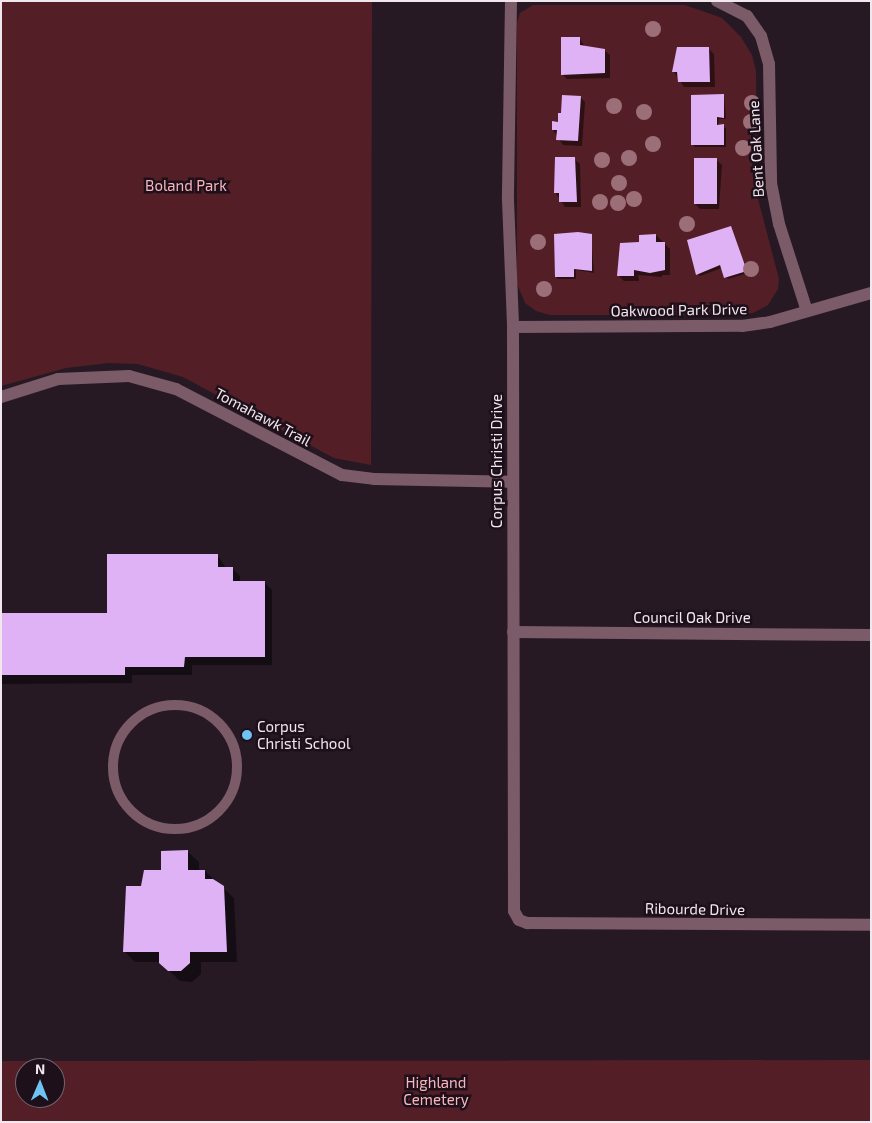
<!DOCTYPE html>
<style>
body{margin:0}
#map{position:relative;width:872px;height:1123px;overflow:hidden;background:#271924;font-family:"Exo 2",sans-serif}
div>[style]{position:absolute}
.green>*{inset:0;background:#541e27}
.shadow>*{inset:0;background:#0007}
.building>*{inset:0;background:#dfb2f5;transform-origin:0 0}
.lane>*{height:10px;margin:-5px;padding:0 5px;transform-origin:5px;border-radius:5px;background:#7c5b68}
.lane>.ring{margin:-5px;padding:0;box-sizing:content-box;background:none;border:10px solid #7c5b68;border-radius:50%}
.street>*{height:12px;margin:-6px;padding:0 6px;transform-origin:6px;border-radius:6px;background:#7c5b68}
.trees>*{width:16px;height:16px;margin:-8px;border-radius:50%;background:#9c6f78}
.dots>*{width:14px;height:14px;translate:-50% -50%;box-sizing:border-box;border:2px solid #1d101a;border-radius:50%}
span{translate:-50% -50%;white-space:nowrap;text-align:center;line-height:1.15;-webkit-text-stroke:5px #1d101a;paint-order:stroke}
.street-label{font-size:15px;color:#f1e7ee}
.park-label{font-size:15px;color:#fbb6bd}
.poi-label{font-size:15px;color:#f1e7ee}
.left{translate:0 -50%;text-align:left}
.frame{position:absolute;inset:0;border:2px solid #f1e7ee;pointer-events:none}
.north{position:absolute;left:15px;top:1058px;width:50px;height:50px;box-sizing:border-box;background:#1d101a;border:1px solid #72666f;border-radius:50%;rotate:1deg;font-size:14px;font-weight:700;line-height:20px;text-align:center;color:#f1e7ee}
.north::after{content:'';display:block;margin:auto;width:18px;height:22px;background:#6fc2f4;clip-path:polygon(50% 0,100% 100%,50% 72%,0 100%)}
</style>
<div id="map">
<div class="green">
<div style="clip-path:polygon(1px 1px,372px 1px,371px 465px,334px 458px,183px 377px,138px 364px,108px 363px,66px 368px,1px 386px)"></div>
<div style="clip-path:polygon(533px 5px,685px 5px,722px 18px,741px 37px,752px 55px,756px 71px,757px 195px,779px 279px,778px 289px,768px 305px,753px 313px,730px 315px,550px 315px,536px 311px,525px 303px,517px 284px,517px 22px,520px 13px)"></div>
<div style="clip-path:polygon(evenodd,871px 1060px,871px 1122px,1px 1122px,1px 1061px,871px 1060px,25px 1068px,55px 1068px,55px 1098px,25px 1098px,25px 1068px)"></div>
</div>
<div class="shadow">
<div style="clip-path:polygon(580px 39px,585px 47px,604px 50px,610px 55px,610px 78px,567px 79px,562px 74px)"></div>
<div style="clip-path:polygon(708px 48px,714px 54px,715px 87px,684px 87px,674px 72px)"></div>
<div style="clip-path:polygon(724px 95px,726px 119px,719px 119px,718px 126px,726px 128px,726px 147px,695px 147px,692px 144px)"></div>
<div style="clip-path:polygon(580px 97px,585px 102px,582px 146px,563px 145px,553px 130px)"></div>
<div style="clip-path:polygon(574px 159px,580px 164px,581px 207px,565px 207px,555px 192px)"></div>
<div style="clip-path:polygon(716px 160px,722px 165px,719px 209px,700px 209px,695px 204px)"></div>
<div style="clip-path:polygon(731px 228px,748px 273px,728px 279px,722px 268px,700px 276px,698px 274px)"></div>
<div style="clip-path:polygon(591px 235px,594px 273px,576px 270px,576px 279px,558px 279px,556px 277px)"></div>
<div style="clip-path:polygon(656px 235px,670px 249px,670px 275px,662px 275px,662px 277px,638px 275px,639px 281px,624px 281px,619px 276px,641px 243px)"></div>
<div style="clip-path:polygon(218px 556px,226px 568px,232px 568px,240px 576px,240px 582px,264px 582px,272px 590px,272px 665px,192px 665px,192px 675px,132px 675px,132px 683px,1px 684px,1px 614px,108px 615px)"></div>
<div style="clip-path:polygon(188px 852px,199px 862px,199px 871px,205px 871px,234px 898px,237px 962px,201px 962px,201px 974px,192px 982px,180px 981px,160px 962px,135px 962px,124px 951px,142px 887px)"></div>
</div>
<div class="building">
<div style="clip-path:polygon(561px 37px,580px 37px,580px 45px,605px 49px,605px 73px,561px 75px)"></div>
<div style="clip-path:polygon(677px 47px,709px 47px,710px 82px,678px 82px,677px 72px,672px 72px)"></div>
<div style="clip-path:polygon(724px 94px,724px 118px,717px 117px,717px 125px,724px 124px,724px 145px,691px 145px,691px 95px)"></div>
<div style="clip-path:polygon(562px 95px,581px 96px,578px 141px,556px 140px,557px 130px,552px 130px,552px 121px,558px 122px,558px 113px,561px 113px)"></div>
<div style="clip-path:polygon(555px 157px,575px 157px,577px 202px,559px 202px,559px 193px,554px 193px)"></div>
<div style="left:694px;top:158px;width:23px;height:46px"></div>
<div style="clip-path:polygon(731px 226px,747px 271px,724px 278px,720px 265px,696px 275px,687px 240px)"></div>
<div style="clip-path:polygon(578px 232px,592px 234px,592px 271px,574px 269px,574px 277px,555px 277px,554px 234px)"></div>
<div style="clip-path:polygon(656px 234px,656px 242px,665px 242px,665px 270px,650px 273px,634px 270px,634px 276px,617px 276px,620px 243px,639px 242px,639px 235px)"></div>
<div style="clip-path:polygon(107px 554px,218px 554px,218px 567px,233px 567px,233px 581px,265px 581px,265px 657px,185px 657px,184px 667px,125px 667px,125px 675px,1px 675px,1px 613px,107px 613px)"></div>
<div style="clip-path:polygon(188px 850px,188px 870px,205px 870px,205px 879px,213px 879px,224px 886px,227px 952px,190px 952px,190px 963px,181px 971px,168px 971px,159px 963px,159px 952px,123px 952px,126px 886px,141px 886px,144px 870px,161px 870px,161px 851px)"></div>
</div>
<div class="lane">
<div class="ring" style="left:113px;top:705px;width:114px;height:114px"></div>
</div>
<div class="street">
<div style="left:511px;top:1px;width:199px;rotate:90.9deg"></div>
<div style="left:508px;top:200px;width:127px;rotate:87.7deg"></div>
<div style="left:513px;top:327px;width:584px;rotate:89.9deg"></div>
<div style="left:514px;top:911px;width:10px;rotate:61deg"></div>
<div style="left:519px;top:920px;width:9px;rotate:21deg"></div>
<div style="left:527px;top:923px;width:344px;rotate:0.3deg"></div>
<div style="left:717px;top:1px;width:34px;rotate:27deg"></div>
<div style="left:747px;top:16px;width:24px;rotate:55deg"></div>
<div style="left:761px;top:36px;width:29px;rotate:74deg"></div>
<div style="left:769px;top:64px;width:119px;rotate:89deg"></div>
<div style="left:771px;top:183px;width:42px;rotate:79deg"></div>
<div style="left:779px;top:224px;width:91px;rotate:72.2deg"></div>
<div style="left:513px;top:327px;width:229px;rotate:-0.3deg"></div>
<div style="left:742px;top:326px;width:28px;rotate:-8deg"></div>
<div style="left:770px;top:322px;width:105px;rotate:-16deg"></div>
<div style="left:1px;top:397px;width:60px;rotate:-17.5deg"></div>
<div style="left:58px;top:379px;width:71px;rotate:-2.4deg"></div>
<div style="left:129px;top:376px;width:49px;rotate:15.5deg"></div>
<div style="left:176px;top:389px;width:187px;rotate:27.4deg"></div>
<div style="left:342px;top:475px;width:32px;rotate:7deg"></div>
<div style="left:374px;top:479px;width:139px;rotate:1.2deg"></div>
<div style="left:513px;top:632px;width:358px;rotate:0.5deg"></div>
</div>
<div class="trees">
<div style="left:653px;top:29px"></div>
<div style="left:752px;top:103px"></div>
<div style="left:614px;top:106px"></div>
<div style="left:644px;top:112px"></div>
<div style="left:751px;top:122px"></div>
<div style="left:653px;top:144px"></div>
<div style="left:743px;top:148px"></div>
<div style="left:629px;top:158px"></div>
<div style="left:602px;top:160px"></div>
<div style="left:619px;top:183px"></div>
<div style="left:634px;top:199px"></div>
<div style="left:600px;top:202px"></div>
<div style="left:618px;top:203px"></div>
<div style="left:687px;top:224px"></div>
<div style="left:538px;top:242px"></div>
<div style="left:751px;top:269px"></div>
<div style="left:544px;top:289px"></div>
</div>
<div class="dots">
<div style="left:247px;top:735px;background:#6fc2f4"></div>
</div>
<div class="street-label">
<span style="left:756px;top:149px;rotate:-93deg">Bent Oak Lane</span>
<span style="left:679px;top:310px;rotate:-1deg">Oakwood Park Drive</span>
<span style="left:263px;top:417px;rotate:28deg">Tomahawk Trail</span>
<span style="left:497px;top:461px;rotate:-90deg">Corpus Christi Drive</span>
<span style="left:692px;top:618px">Council Oak Drive</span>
<span style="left:695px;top:909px;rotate:1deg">Ribourde Drive</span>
</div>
<div class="park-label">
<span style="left:186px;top:186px">Boland Park</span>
<span style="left:436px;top:1091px">Highland<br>Cemetery</span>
</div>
<div class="poi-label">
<span class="left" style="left:257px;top:735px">Corpus<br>Christi School</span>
</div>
<div class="frame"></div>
<div class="north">N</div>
</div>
